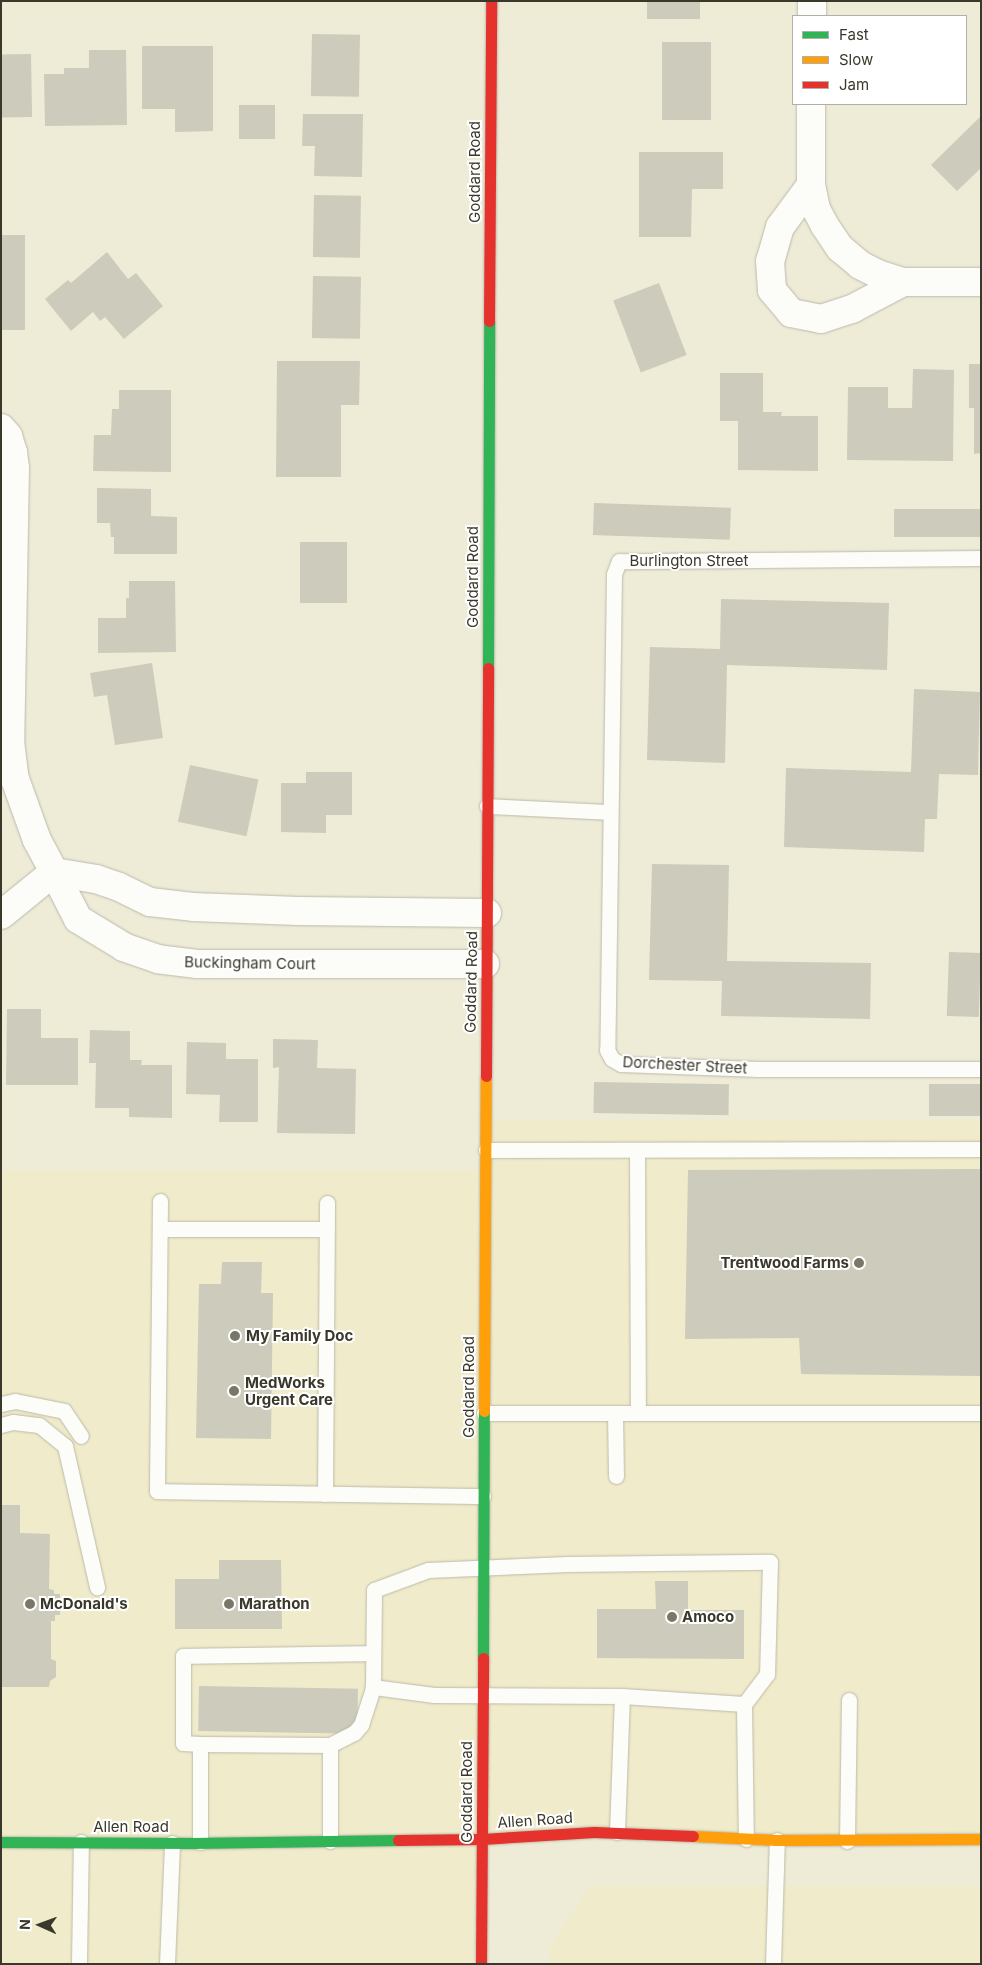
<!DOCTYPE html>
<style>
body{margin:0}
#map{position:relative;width:982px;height:1965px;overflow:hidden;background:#eeebd7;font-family:Inter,sans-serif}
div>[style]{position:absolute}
.built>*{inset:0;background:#f0ebca}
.building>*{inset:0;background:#cdcbbb;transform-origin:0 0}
.roads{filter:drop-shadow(0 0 1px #bcbaaa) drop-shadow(0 0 1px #bcbaaa)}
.lane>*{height:15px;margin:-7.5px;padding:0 7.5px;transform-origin:7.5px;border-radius:7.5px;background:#fcfcf9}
.street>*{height:28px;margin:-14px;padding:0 14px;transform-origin:14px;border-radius:14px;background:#fcfcf9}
.fast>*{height:11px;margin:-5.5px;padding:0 5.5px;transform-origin:5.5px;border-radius:5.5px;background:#30b455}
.slow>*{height:11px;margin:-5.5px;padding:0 5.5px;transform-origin:5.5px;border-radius:5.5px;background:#ff9f0a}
.jam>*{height:11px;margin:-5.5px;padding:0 5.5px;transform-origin:5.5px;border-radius:5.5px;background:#e5322d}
.dots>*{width:14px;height:14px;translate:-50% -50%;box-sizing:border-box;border:2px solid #fff;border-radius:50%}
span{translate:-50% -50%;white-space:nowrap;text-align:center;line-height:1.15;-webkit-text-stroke:4px #fff;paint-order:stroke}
.street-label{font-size:15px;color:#3a382a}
.poi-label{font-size:15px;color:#3a382a;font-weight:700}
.right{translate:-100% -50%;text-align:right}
.left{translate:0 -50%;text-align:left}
.frame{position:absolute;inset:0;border:2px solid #3a382a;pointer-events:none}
.legend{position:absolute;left:792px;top:15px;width:175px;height:90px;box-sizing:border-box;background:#fff;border:1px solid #b0afaa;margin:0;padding:6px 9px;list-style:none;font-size:15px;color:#3a382a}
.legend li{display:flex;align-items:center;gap:10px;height:25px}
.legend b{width:25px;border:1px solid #b0afaa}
.north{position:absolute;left:15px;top:1900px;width:50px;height:50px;-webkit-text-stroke:4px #fff;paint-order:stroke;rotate:272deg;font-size:14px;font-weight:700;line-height:20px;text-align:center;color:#3a382a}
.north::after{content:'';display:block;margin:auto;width:18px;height:22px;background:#3a382a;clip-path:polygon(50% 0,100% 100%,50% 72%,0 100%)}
</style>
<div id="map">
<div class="built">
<div style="clip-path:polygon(485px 1120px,981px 1120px,981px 1839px,482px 1839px,482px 1964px,1px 1964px,1px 1171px,485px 1171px)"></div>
<div style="clip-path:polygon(590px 1886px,981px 1886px,981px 1964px,549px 1964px,549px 1950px)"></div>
</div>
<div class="building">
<div style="left:647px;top:1px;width:53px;height:18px"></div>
<div style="left:312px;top:34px;width:48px;height:62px;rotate:1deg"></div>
<div style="left:662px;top:42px;width:49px;height:78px"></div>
<div style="clip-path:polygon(142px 46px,213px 46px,213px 131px,175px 132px,175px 109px,142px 109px)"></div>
<div style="clip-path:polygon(89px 50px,126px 50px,127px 125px,45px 126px,44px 74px,64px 74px,64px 68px,89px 68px)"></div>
<div style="left:31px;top:54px;width:63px;height:30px;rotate:89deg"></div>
<div style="left:239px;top:105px;width:36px;height:34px"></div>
<div style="clip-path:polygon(303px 114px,363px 114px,362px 177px,314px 176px,315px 146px,302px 146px)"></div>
<div style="clip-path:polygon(981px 116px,981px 168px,957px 191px,931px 165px)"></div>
<div style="clip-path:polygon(639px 152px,723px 152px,723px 189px,692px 189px,691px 237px,639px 237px)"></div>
<div style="left:314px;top:195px;width:47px;height:62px;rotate:1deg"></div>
<div style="left:1px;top:235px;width:24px;height:95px"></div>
<div style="clip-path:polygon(107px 252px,128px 279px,136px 273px,163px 306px,124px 339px,105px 317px,100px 321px,93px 312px,71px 331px,45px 299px,68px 280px,71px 283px)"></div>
<div style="left:313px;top:276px;width:48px;height:62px;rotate:1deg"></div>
<div style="left:659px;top:283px;width:77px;height:49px;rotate:69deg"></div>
<div style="clip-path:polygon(277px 361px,360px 361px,359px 405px,341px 405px,341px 477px,276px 477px)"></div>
<div style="clip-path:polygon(969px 364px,981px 364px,981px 453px,974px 454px,974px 408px,969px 408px)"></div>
<div style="clip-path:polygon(913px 369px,954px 370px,953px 461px,847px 460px,848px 387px,888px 387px,888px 408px,912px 408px)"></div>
<div style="clip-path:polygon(720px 373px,763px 373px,763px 412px,782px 412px,781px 416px,818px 416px,818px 471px,738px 470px,738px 421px,720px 421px)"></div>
<div style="clip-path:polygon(119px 390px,171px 390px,171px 472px,93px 471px,94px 435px,111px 435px,112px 409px,119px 409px)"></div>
<div style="clip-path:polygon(97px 488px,151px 489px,151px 516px,177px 517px,177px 554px,114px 554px,114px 537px,111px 537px,110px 523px,97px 523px)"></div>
<div style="left:594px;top:503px;width:137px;height:32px;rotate:2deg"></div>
<div style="left:894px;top:509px;width:87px;height:28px"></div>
<div style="left:300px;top:542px;width:47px;height:61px"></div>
<div style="clip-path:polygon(129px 581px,175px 581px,176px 652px,98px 653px,98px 618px,126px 618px,126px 598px,129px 598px)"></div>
<div style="clip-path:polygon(721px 599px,889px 603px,887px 670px,727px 665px,725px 763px,647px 760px,650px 647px,720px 649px)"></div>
<div style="clip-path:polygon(152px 663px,163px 738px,115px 745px,107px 695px,94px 697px,90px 673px)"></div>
<div style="clip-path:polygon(914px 689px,980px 692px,978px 775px,939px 774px,937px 819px,925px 819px,924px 852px,784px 847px,786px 768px,911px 772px)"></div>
<div style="left:190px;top:765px;width:70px;height:58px;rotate:12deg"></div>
<div style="clip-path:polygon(306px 772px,352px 772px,352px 815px,326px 815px,326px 833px,281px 832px,281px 783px,306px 783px)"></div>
<div style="clip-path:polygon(652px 864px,729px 865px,727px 961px,871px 963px,870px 1019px,721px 1016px,722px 981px,649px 980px)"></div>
<div style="left:949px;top:952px;width:32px;height:64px;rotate:2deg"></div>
<div style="clip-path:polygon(7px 1009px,41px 1009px,41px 1038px,78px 1038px,78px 1085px,6px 1085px)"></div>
<div style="clip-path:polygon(90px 1030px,130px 1031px,130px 1060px,142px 1060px,141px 1065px,172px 1065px,172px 1118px,129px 1117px,129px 1108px,95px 1108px,96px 1063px,89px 1063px)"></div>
<div style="clip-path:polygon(273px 1039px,318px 1040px,317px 1068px,356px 1069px,355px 1134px,277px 1133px,279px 1067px,273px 1068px)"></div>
<div style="clip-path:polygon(187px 1042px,226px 1043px,226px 1059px,258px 1059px,258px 1122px,219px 1122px,220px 1095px,186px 1094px)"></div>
<div style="left:594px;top:1082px;width:135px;height:31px;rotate:1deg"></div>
<div style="left:929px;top:1084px;width:52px;height:32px"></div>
<div style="clip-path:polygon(981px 1169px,981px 1376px,801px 1374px,799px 1338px,685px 1339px,688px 1170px)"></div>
<div style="clip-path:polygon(222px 1262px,262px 1262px,261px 1293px,273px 1293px,271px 1439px,196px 1438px,199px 1284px,221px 1284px)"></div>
<div style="clip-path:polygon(1px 1505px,20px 1505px,20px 1533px,50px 1534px,49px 1589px,54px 1590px,54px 1594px,60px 1594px,60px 1615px,55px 1615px,55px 1621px,51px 1621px,51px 1659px,56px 1661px,56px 1677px,50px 1681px,49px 1687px,1px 1687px)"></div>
<div style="clip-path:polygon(219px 1560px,281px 1560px,282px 1629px,175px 1629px,175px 1579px,219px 1579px)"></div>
<div style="clip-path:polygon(655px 1581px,688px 1581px,688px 1610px,744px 1610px,744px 1659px,597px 1658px,597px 1609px,656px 1609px)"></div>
<div style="left:199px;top:1686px;width:159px;height:45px;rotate:1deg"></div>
</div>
<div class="roads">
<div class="lane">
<div style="left:981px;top:558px;width:362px;rotate:179.5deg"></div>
<div style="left:619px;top:561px;width:14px;rotate:111deg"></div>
<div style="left:614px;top:574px;width:476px;rotate:90.8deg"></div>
<div style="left:607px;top:1050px;width:10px;rotate:61deg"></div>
<div style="left:612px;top:1059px;width:10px;rotate:29deg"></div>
<div style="left:621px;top:1064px;width:137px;rotate:2.1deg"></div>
<div style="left:758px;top:1069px;width:223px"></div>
<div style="left:487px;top:806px;width:123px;rotate:2.8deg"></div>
<div style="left:486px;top:1150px;width:495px;rotate:-0.1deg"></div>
<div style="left:637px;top:1150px;width:263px;rotate:89.8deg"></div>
<div style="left:160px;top:1201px;width:290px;rotate:90.6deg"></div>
<div style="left:157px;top:1491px;width:326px;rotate:0.9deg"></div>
<div style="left:160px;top:1229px;width:167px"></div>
<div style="left:1px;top:1404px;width:14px;rotate:-12deg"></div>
<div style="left:15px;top:1401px;width:50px;rotate:11.5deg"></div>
<div style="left:64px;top:1411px;width:30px;rotate:56deg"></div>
<div style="left:484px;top:1413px;width:497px"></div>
<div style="left:615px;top:1413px;width:63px;rotate:89.1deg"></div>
<div style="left:1px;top:1425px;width:12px;rotate:-14deg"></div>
<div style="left:13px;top:1422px;width:26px;rotate:7deg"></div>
<div style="left:39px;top:1425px;width:33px;rotate:39deg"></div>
<div style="left:65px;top:1446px;width:145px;rotate:77.2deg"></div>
<div style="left:325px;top:1494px;width:291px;rotate:-89.6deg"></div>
<div style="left:622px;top:1696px;width:188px;rotate:-179.7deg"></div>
<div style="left:434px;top:1695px;width:62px;rotate:-172.5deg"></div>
<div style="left:373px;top:1687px;width:97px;rotate:-89.4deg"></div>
<div style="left:374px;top:1590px;width:58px;rotate:-20.3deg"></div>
<div style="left:428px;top:1570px;width:139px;rotate:-2.5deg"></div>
<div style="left:567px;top:1564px;width:203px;rotate:-0.6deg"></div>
<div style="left:770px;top:1562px;width:112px;rotate:91.5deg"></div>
<div style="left:767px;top:1674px;width:38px;rotate:127deg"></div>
<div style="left:200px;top:1744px;width:17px;rotate:-177deg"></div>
<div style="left:183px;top:1743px;width:87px;rotate:-90deg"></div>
<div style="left:183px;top:1656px;width:190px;rotate:-0.9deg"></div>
<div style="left:617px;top:1832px;width:136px;rotate:-87.9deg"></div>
<div style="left:622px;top:1696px;width:122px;rotate:3.8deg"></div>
<div style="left:744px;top:1704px;width:135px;rotate:89.2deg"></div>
<div style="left:330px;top:1841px;width:96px;rotate:-90deg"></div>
<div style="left:330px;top:1745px;width:27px;rotate:-27deg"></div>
<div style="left:354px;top:1733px;width:11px;rotate:-49deg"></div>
<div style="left:361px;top:1725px;width:40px;rotate:-72deg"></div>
<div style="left:847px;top:1841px;width:141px;rotate:-89.2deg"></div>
<div style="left:200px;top:1842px;width:98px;rotate:-90deg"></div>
<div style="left:200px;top:1744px;width:130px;rotate:0.4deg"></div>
<div style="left:79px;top:1964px;width:122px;rotate:-89.1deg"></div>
<div style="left:167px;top:1964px;width:121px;rotate:-87.6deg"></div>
<div style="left:773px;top:1964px;width:124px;rotate:-88.2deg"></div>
</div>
<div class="street">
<div style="left:812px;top:16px;width:15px;rotate:-90deg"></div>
<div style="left:811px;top:104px;width:81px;rotate:90deg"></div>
<div style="left:811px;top:185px;width:25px;rotate:78deg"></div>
<div style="left:816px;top:209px;width:19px;rotate:62deg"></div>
<div style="left:825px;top:226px;width:27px;rotate:56deg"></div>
<div style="left:840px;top:248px;width:26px;rotate:40deg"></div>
<div style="left:860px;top:265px;width:20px;rotate:27deg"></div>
<div style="left:878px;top:274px;width:26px;rotate:18deg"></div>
<div style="left:903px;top:282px;width:78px"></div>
<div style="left:811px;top:185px;width:52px;rotate:126.4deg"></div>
<div style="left:780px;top:227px;width:35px;rotate:106deg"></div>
<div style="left:770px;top:261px;width:29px;rotate:86deg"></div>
<div style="left:772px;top:290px;width:30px;rotate:50deg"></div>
<div style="left:791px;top:313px;width:31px;rotate:11deg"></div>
<div style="left:821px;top:319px;width:33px;rotate:-18deg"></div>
<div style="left:852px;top:309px;width:58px;rotate:-27.9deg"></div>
<div style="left:1px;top:428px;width:11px;rotate:49deg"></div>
<div style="left:8px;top:436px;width:17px;rotate:73deg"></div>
<div style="left:13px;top:452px;width:16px;rotate:83deg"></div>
<div style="left:15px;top:468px;width:273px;rotate:91deg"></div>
<div style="left:10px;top:741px;width:38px;rotate:83deg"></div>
<div style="left:15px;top:779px;width:65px;rotate:70.2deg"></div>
<div style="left:37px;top:840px;width:36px;rotate:62deg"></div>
<div style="left:54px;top:872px;width:68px;rotate:140.9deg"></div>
<div style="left:485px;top:964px;width:288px;rotate:180deg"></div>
<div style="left:197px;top:964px;width:39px;rotate:-173deg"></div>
<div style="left:158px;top:959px;width:36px;rotate:-161deg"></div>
<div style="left:124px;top:947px;width:54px;rotate:-148.7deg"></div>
<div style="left:78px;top:919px;width:53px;rotate:-117.1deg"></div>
<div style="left:54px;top:872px;width:43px;rotate:9.5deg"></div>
<div style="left:96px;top:879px;width:24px;rotate:19deg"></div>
<div style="left:119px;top:887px;width:34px;rotate:26deg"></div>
<div style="left:150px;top:902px;width:43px;rotate:6.6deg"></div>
<div style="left:193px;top:907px;width:105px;rotate:2.2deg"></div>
<div style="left:298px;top:911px;width:189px;rotate:0.6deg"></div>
</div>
<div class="fast">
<div style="left:488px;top:668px;width:347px;rotate:-89.8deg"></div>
<div style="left:483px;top:1658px;width:247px;rotate:-89.8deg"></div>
<div style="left:1px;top:1842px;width:191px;rotate:0.3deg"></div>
<div style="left:192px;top:1843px;width:206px;rotate:-0.8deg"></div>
</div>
<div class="slow">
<div style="left:484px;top:1411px;width:335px;rotate:-89.7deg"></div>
<div style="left:693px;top:1836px;width:84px;rotate:2.7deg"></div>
<div style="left:777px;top:1840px;width:204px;rotate:-0.3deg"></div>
</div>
<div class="jam">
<div style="left:489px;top:321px;width:320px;rotate:-89.6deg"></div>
<div style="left:486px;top:1076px;width:408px;rotate:-89.7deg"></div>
<div style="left:398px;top:1840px;width:84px;rotate:-0.7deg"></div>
<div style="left:482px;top:1839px;width:112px;rotate:-3.6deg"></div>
<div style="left:594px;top:1832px;width:99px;rotate:2.3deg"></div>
<div style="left:481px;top:1964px;width:306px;rotate:-89.6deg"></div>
</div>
</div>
<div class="dots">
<div style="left:859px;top:1263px;background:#797767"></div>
<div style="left:235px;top:1336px;background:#797767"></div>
<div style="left:234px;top:1391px;background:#797767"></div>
<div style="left:30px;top:1604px;background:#797767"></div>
<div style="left:229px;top:1604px;background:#797767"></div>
<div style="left:672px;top:1617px;background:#797767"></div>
</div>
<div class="street-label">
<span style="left:475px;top:172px;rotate:-90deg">Goddard Road</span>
<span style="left:689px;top:561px">Burlington Street</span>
<span style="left:473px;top:577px;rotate:-90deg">Goddard Road</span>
<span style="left:250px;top:963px;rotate:1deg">Buckingham Court</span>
<span style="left:471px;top:982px;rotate:-89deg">Goddard Road</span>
<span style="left:685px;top:1065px;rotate:3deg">Dorchester Street</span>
<span style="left:469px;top:1387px;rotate:-90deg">Goddard Road</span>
<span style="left:467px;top:1792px;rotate:-90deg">Goddard Road</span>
<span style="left:535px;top:1820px;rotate:-4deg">Allen Road</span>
<span style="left:131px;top:1827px">Allen Road</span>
</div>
<div class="poi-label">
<span class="right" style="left:849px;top:1263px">Trentwood Farms</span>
<span class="left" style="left:246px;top:1336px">My Family Doc</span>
<span class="left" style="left:245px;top:1391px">MedWorks<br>Urgent Care</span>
<span class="left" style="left:40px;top:1604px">McDonald's</span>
<span class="left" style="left:239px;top:1604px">Marathon</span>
<span class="left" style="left:682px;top:1617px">Amoco</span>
</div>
<div class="frame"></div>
<ul class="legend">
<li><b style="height:6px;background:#30b455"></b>Fast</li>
<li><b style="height:6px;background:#ff9f0a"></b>Slow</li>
<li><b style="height:6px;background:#e5322d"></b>Jam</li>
</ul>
<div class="north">N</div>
</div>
